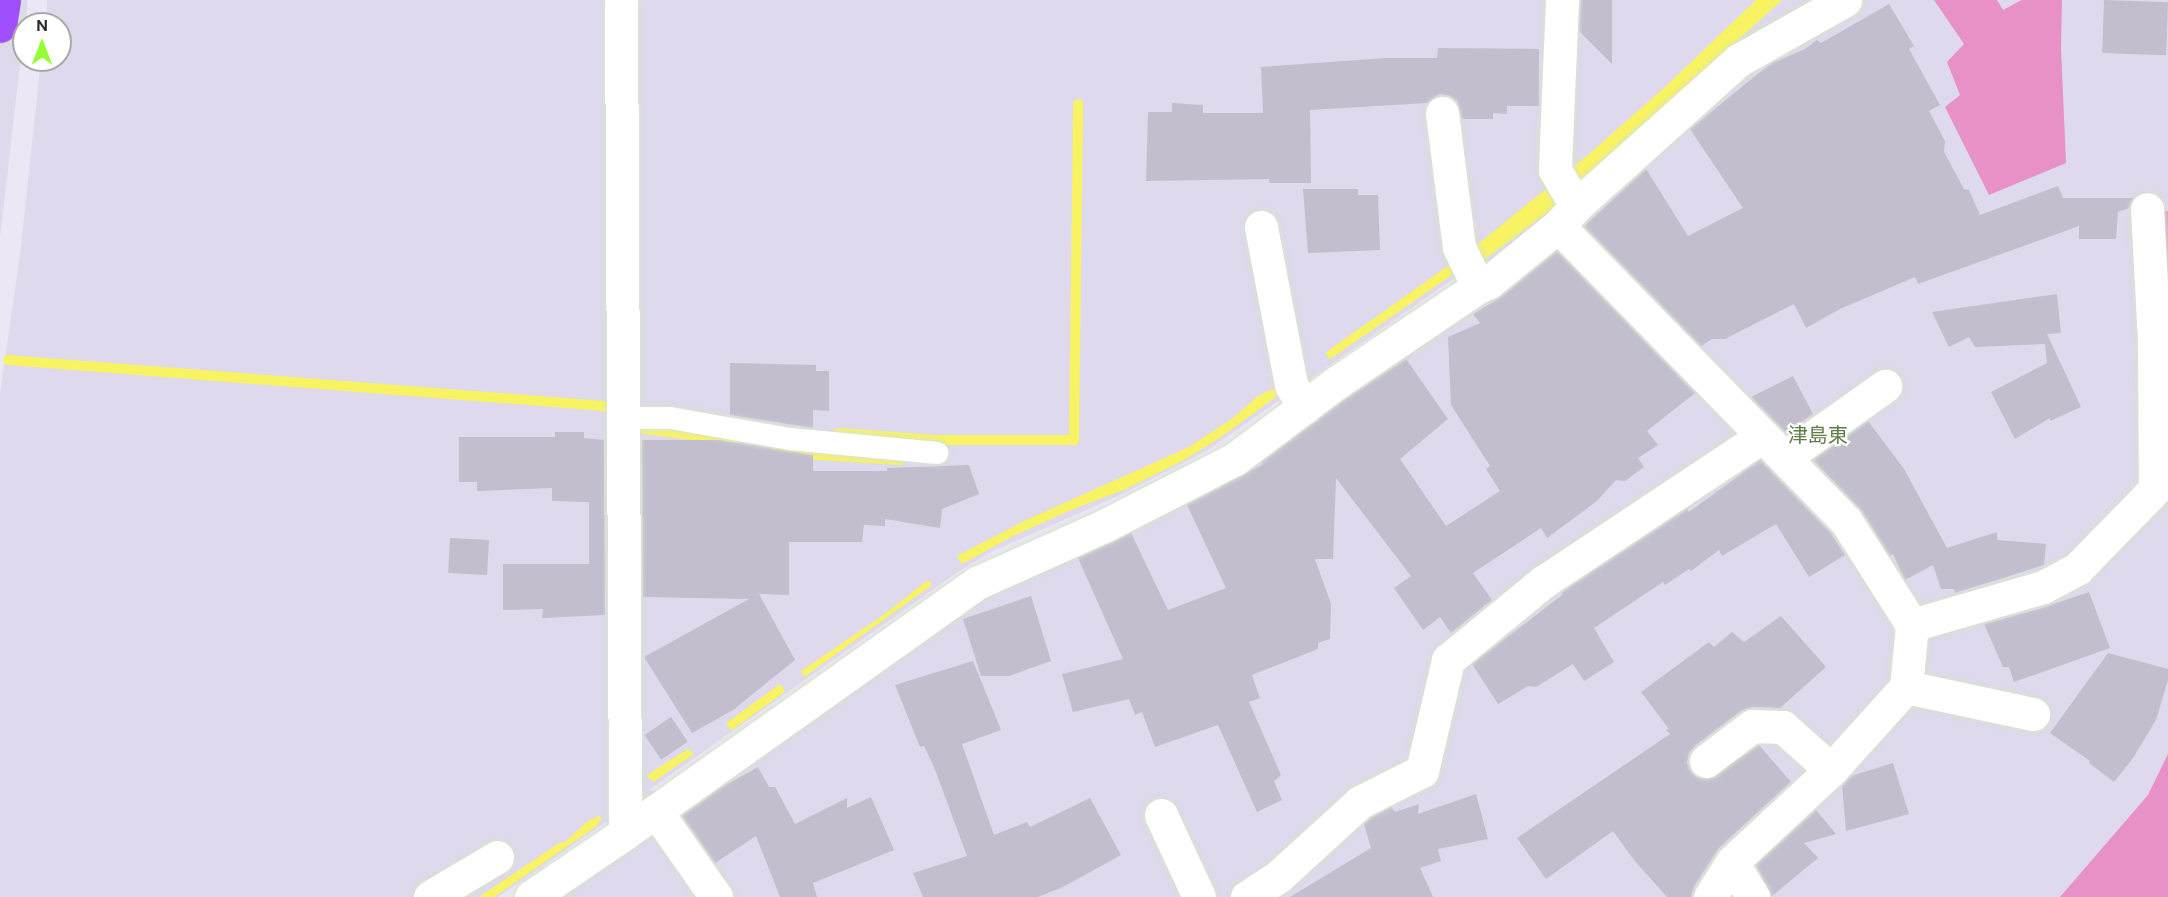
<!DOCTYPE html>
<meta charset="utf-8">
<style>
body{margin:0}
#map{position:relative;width:2168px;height:897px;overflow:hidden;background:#ded9ec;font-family:"DM Sans","Noto Sans JP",sans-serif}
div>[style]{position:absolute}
.green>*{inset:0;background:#e890c8}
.plaza>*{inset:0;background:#ebe7f4;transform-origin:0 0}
.water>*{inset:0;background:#f8f362;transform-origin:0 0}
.stream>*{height:10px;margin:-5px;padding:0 5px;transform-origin:5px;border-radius:5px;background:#f8f362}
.building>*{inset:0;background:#c3bece;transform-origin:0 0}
.roads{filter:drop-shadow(0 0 2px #d8e3ce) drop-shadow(0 0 2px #d8e3ce)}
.lane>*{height:22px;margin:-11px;padding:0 11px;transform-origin:11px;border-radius:11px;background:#fff}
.street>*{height:33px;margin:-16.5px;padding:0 16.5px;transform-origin:16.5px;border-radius:16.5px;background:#fff}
.primary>*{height:33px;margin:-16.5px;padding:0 16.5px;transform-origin:16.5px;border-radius:16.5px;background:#a04ffc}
span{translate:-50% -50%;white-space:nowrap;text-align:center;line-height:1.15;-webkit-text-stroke:4.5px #fff;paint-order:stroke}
.neighbourhood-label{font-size:20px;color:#607d46}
.north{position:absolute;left:12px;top:12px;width:60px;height:60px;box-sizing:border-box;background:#fff;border:2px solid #a9a9a9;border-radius:50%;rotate:0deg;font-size:16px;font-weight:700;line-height:24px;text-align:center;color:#292929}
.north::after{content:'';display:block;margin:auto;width:21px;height:27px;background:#96ff33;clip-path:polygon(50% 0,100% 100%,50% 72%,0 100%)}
</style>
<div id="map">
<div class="green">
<div style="clip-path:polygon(1934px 0,1997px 0,2003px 10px,2022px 0,2062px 0,2061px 48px,2066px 163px,1989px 195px,1945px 107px,1960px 95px,1947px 62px,1964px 44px)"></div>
<div style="clip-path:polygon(2164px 211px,2168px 211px,2168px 296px)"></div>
<div style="clip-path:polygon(2168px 754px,2168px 897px,2060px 897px,2148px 795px)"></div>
</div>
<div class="plaza">
<div style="left:27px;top:0;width:20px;height:24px"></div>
<div style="clip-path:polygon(24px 30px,24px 60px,41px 60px,20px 255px,0 393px,0 237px)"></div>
<div style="clip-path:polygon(1559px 206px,1560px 215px,1216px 458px,662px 792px,649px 790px,959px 571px,993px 551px,1118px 496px,1208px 450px,1456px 277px,1485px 264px)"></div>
<div style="clip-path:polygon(607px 821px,608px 827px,516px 897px,498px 897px)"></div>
</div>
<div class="water">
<div style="clip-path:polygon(1756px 0,1782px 0,1559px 204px,1486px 258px,1478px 257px,1330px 359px,1325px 353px,1473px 248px,1589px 154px,1665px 87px)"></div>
<div style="clip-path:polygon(1277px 387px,1276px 397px,1218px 439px,1184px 460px,1126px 489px,1071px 510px,1011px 537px,962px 564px,957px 556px,1024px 521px,1189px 447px,1233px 418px,1258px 396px)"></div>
<div style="clip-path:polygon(928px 580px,932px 585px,804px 677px,801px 671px,882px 616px)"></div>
<div style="left:780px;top:684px;width:9px;height:67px;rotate:54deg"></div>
<div style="clip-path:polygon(688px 749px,694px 754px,653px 782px,647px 775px)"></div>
<div style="clip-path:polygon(599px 816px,602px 819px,594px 828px,494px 897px,479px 897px,559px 843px,565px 842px,588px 821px)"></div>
</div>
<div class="stream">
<div style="left:8px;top:360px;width:598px;rotate:4.41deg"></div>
<div style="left:604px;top:406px;width:17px;rotate:28deg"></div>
<div style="left:635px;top:424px;width:10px;rotate:29deg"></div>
<div style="left:644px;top:429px;width:91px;rotate:7deg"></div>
<div style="left:838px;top:433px;width:98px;rotate:4.1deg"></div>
<div style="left:936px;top:440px;width:138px"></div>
<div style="left:1074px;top:440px;width:336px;rotate:-89.3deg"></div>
<div style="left:776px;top:447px;width:29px;rotate:14deg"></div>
<div style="left:804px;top:454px;width:96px;rotate:3.6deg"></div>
</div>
<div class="building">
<div style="clip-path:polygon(1581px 0,1612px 0,1612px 64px,1579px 31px)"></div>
<div style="left:2104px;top:0;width:64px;height:53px;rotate:2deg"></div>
<div style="clip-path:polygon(1889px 4px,1914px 46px,1909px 49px,1940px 105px,1929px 111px,1945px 141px,1944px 152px,1964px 189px,1969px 190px,1980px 215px,2058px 186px,2063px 198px,2133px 198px,2129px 208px,2118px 212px,2116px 239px,2079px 239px,2079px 226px,1918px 284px,1915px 277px,1840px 309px,1806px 328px,1794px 304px,1725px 339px,1712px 339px,1701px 346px,1584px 226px,1646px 169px,1688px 236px,1743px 208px,1690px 129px,1770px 64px,1805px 49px,1817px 40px,1821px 43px)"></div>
<div style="clip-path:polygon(1438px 48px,1539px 49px,1539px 106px,1507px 106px,1507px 114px,1493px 113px,1493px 119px,1462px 119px,1457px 101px,1450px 96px,1440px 94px,1427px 103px,1310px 110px,1311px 183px,1270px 183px,1269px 179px,1146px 181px,1148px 112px,1172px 112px,1172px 103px,1203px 105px,1203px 113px,1263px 113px,1261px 67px,1386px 58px,1437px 58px)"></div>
<div style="clip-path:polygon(1303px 189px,1358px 189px,1358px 195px,1378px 195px,1380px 250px,1308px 253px)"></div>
<div style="clip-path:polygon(1557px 251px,1695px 393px,1647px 431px,1658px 445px,1638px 458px,1644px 467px,1625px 481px,1616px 480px,1597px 501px,1547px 538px,1541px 528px,1473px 573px,1492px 600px,1451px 633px,1440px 617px,1423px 630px,1394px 588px,1411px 576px,1336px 478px,1333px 559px,1315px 559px,1331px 604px,1330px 639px,1318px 643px,1318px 649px,1252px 675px,1260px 698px,1249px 702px,1281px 775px,1274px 781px,1282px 800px,1257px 812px,1218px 725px,1155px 747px,1142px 712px,1135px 715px,1129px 699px,1073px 712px,1062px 674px,1123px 659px,1078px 558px,1131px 533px,1168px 610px,1226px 588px,1187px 505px,1263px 464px,1262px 462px,1347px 398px,1406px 359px,1448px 419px,1400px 459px,1446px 526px,1500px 491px,1486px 469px,1490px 466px,1451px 405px,1448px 337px,1480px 323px,1473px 314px,1501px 297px)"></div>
<div style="clip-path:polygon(2057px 294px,2061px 333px,2047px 334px,2081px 407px,2050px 421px,2050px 418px,2015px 439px,1991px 392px,2047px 363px,2045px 344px,1975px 347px,1969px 337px,1949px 347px,1932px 312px)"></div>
<div style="clip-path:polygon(730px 363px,816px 365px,816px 371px,829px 371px,829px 411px,813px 410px,813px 428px,730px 415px)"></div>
<div style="clip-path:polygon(1793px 376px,1813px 414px,1786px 433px,1751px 397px)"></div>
<div style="clip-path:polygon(1868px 421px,1904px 469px,1947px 548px,1997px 532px,1997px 540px,2046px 544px,2044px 565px,1955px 593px,1954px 589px,1941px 589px,1933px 565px,1905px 580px,1893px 554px,1890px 556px,1862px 511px,1813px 460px)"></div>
<div style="clip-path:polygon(555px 432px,584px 432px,584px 438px,604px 440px,605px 615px,542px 618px,543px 609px,503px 610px,503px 564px,589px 564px,589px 502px,552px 501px,552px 488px,477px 491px,477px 482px,459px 482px,459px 437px,555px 437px)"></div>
<div style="clip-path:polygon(642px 440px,720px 440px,813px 455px,813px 471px,887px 471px,887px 468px,969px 465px,979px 494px,942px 509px,940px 528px,885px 519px,885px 526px,864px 525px,862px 542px,789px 542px,789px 595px,759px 594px,795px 660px,733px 710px,692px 733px,644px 657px,749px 599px,643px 597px)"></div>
<div style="clip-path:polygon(1760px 460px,1831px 533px,1845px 555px,1809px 577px,1776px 524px,1722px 556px,1719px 550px,1691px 571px,1689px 569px,1665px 585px,1663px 582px,1594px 628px,1614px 662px,1584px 681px,1573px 664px,1536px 687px,1528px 686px,1498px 704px,1472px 664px,1562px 595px,1562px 592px,1687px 509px,1689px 512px)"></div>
<div style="left:450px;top:538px;width:39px;height:35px;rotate:3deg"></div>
<div style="clip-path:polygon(2089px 592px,2110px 648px,2014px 682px,2009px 667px,2003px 667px,1984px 624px,2039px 609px)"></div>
<div style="clip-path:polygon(1031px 596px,1051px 661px,1009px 676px,981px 676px,963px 619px)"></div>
<div style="clip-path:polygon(1781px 616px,1826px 667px,1780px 708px,1753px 707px,1741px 711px,1695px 746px,1689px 753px,1687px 763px,1691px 772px,1698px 778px,1709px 779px,1759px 745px,1791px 782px,1719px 848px,1694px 887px,1691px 897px,1667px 897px,1634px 860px,1613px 831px,1546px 879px,1517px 838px,1670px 734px,1666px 730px,1669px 729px,1641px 692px,1709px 642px,1714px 647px,1732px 632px,1744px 642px)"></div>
<div style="clip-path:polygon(2108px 653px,2168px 669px,2168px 680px,2156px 720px,2133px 758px,2114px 782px,2089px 763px,2090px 761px,2050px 733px)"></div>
<div style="clip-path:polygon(973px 661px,1001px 730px,962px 744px,994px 835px,1027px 822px,1030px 827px,1090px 798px,1121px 855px,1063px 887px,1038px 897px,923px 897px,913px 873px,967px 856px,934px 767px,924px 746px,920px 747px,895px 685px)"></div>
<div style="left:671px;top:717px;width:30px;height:32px;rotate:56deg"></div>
<div style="clip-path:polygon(1893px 763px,1909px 814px,1846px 831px,1842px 786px,1851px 776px)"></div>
<div style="clip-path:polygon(758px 767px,769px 787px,775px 787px,795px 824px,847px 798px,847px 808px,871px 797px,894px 850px,813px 883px,817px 897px,780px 897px,756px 836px,715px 863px,682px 816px,722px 787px)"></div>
<div style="clip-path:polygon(1476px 794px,1488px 839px,1438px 849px,1441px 861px,1420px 868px,1433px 897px,1290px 897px,1371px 848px,1364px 824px,1371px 818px,1391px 807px,1395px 812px,1419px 804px,1418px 814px)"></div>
<div style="clip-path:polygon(1816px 810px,1836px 834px,1804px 843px,1818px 858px,1772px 896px,1756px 865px)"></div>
</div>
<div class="roads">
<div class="lane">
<div style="left:624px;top:418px;width:46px"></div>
<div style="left:670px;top:418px;width:122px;rotate:9.9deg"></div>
<div style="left:790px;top:439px;width:148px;rotate:5.4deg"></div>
</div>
<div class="street">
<div style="left:621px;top:0;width:833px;rotate:89.72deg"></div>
<div style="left:1562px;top:0;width:170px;rotate:92.4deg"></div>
<div style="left:1555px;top:170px;width:42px;rotate:59.7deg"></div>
<div style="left:1442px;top:113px;width:135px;rotate:82.8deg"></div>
<div style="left:1459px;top:247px;width:44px;rotate:64.6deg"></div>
<div style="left:1558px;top:226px;width:412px;rotate:45.7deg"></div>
<div style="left:1846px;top:521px;width:123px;rotate:57.6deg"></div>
<div style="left:1912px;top:625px;width:62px;rotate:95.5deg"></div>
<div style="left:1906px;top:687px;width:112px;rotate:132.1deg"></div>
<div style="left:1831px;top:770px;width:135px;rotate:137.1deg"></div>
<div style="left:1732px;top:862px;width:41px;rotate:122.2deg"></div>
<div style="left:1261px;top:227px;width:161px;rotate:79.2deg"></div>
<div style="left:1291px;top:385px;width:26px;rotate:59deg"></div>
<div style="left:1785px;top:457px;width:123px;rotate:-35.4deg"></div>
<div style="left:1912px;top:625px;width:136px;rotate:-16.2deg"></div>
<div style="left:2043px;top:587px;width:40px;rotate:-28deg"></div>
<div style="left:2078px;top:568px;width:110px;rotate:-45.7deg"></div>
<div style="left:2155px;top:489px;width:148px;rotate:-90.4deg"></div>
<div style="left:2154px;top:341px;width:132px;rotate:-93deg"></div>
<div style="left:1906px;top:687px;width:130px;rotate:12deg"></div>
<div style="left:1706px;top:761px;width:58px;rotate:-37.3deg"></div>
<div style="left:1752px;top:726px;width:31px;rotate:2deg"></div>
<div style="left:1783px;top:727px;width:64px;rotate:41.9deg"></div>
<div style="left:656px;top:811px;width:105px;rotate:55.1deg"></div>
<div style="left:1161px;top:815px;width:90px;rotate:65.1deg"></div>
<div style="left:1732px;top:862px;width:41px;rotate:59deg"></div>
<div style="left:430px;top:897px;width:78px;rotate:-30.8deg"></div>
<div style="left:531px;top:897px;width:114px;rotate:-34.2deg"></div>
<div style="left:625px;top:833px;width:432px;rotate:-35.4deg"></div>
<div style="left:977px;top:583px;width:141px;rotate:-24.2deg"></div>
<div style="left:1106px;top:525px;width:145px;rotate:-27.1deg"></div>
<div style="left:1235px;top:459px;width:126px;rotate:-37deg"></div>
<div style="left:1336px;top:383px;width:171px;rotate:-34.1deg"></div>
<div style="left:1478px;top:287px;width:12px;rotate:-24deg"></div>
<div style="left:1489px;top:282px;width:89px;rotate:-39.1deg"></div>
<div style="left:1558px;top:226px;width:27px;rotate:-48deg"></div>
<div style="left:1576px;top:206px;width:219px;rotate:-41.9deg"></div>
<div style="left:1739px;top:60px;width:122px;rotate:-29.5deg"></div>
<div style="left:1247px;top:897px;width:38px;rotate:-33deg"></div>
<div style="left:1279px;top:876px;width:110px;rotate:-42.4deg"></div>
<div style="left:1360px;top:802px;width:69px;rotate:-26.6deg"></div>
<div style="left:1422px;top:771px;width:114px;rotate:-76.8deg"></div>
<div style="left:1448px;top:660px;width:123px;rotate:-39.4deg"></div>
<div style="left:1543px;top:582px;width:264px;rotate:-33.6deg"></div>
</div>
<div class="primary">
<div style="left:0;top:26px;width:26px;rotate:-81deg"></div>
</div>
</div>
<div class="neighbourhood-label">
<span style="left:1818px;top:435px">津島東</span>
</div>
<div class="north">N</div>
</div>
